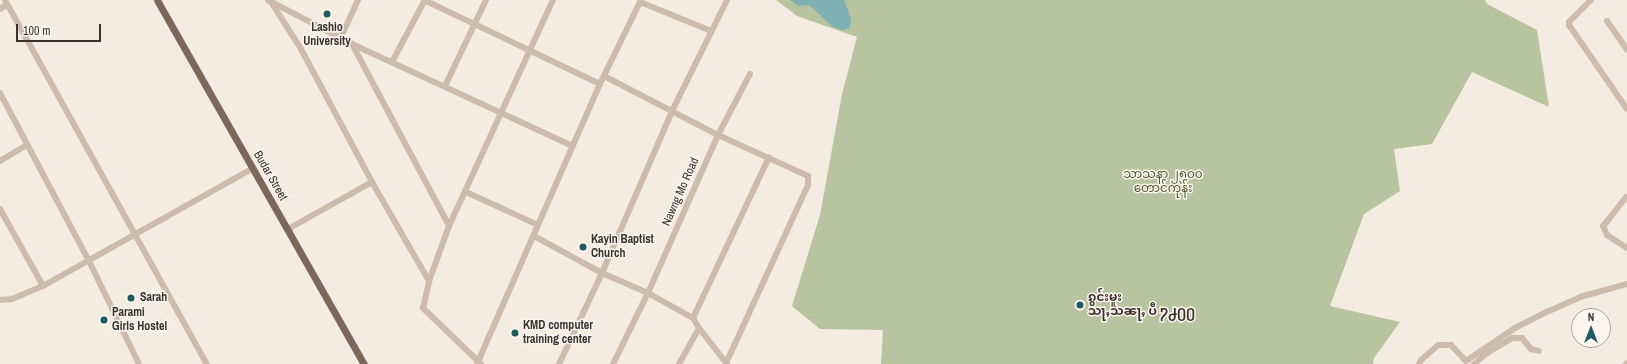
<!DOCTYPE html>
<meta charset="utf-8">
<style>
body{margin:0}
#map{position:relative;width:1627px;height:364px;overflow:hidden;background:#f4ebe1;font-family:"Archivo Narrow","Noto Sans Myanmar",sans-serif}
div>[style]{position:absolute}
.green>*{inset:0;background:#b8c4a0}
.water>*{inset:0;background:#7fb0b2}
.minor>*{height:6px;margin:-3px;padding:0 3px;transform-origin:3px;border-radius:3px;background:#cdbbac}
.major>*{height:7px;margin:-3.5px;padding:0 3.5px;transform-origin:3.5px;border-radius:3.5px;background:#7d675c}
.dots>*{width:11px;height:11px;translate:-50% -50%;box-sizing:border-box;border:2px solid #fbf5ee;border-radius:50%}
span{translate:-50% -50%;white-space:nowrap;text-align:center;line-height:1.15;-webkit-text-stroke:3px #fbf5ee;paint-order:stroke}
.poi-label{font-size:12px;color:#3b302b;font-weight:700}
.left{translate:0 -50%;text-align:left}
.park-label{font-size:12px;color:#4a5a2e}
.street-label{font-size:12px;color:#3b302b}
.north{position:absolute;left:1571px;top:308px;width:40px;height:40px;box-sizing:border-box;background:#fbf5ee;border:1px solid #aea6a0;border-radius:50%;rotate:0deg;font-size:11px;font-weight:700;line-height:16px;text-align:center;color:#3b302b}
.north::after{content:'';display:block;margin:auto;width:14px;height:18px;background:#1f5a5e;clip-path:polygon(50% 0,100% 100%,50% 72%,0 100%)}
.scale{position:absolute;left:16px;top:24px;width:85px;height:18px;box-sizing:border-box;border:2px solid #3b302b;border-top:0;padding-left:5px;font-size:12px;line-height:14px;white-space:nowrap;color:#3b302b;-webkit-text-stroke:3px #fbf5ee;paint-order:stroke}
</style>
<div id="map">
<div class="green">
<div style="clip-path:polygon(776px 0,1485px 0,1487px 4px,1537px 30px,1549px 107px,1472px 72px,1432px 144px,1394px 149px,1400px 191px,1364px 214px,1330px 306px,1400px 322px,1374px 358px,1373px 364px,881px 364px,883px 330px,820px 329px,792px 306px,820px 215px,842px 94px,857px 37px,797px 16px)"></div>
</div>
<div class="water">
<div style="clip-path:polygon(790px 0,844px 0,851px 18px,850px 28px,842px 30px,833px 27px,809px 5px,798px 6px)"></div>
</div>
<div class="minor">
<div style="left:5px;top:0;width:416px;rotate:61deg"></div>
<div style="left:268px;top:0;width:95px;rotate:27.6deg"></div>
<div style="left:352px;top:44px;width:243px;rotate:24.8deg"></div>
<div style="left:424px;top:0;width:195px;rotate:25.5deg"></div>
<div style="left:1591px;top:0;width:31px;rotate:135deg"></div>
<div style="left:1569px;top:22px;width:3px;rotate:90deg"></div>
<div style="left:1569px;top:25px;width:102px;rotate:55.4deg"></div>
<div style="left:271px;top:2px;width:56px;rotate:57.4deg"></div>
<div style="left:301px;top:49px;width:151px;rotate:61.9deg"></div>
<div style="left:372px;top:182px;width:114px;rotate:60.1deg"></div>
<div style="left:640px;top:2px;width:77px;rotate:22.2deg"></div>
<div style="left:0;top:9px;width:8px;rotate:-30deg"></div>
<div style="left:1607px;top:21px;width:35px;rotate:55deg"></div>
<div style="left:341px;top:37px;width:41px;rotate:-65.3deg"></div>
<div style="left:352px;top:44px;width:206px;rotate:61.9deg"></div>
<div style="left:392px;top:62px;width:70px;rotate:-62deg"></div>
<div style="left:604px;top:76px;width:128px;rotate:27.4deg"></div>
<div style="left:718px;top:135px;width:99px;rotate:24.5deg"></div>
<div style="left:808px;top:176px;width:9px;rotate:90deg"></div>
<div style="left:808px;top:185px;width:196px;rotate:114.7deg"></div>
<div style="left:445px;top:86px;width:95px;rotate:-64.5deg"></div>
<div style="left:0;top:93px;width:190px;rotate:62.1deg"></div>
<div style="left:89px;top:261px;width:114px;rotate:64.1deg"></div>
<div style="left:0;top:161px;width:31px;rotate:-31deg"></div>
<div style="left:466px;top:192px;width:79px;rotate:24.6deg"></div>
<div style="left:1626px;top:197px;width:37px;rotate:128deg"></div>
<div style="left:1603px;top:226px;width:10px;rotate:66deg"></div>
<div style="left:1607px;top:235px;width:24px;rotate:33deg"></div>
<div style="left:0;top:209px;width:88px;rotate:60.8deg"></div>
<div style="left:288px;top:229px;width:96px;rotate:-29.2deg"></div>
<div style="left:534px;top:236px;width:77px;rotate:28.6deg"></div>
<div style="left:602px;top:273px;width:50px;rotate:23.5deg"></div>
<div style="left:648px;top:293px;width:51px;rotate:29.1deg"></div>
<div style="left:693px;top:318px;width:12px;rotate:59deg"></div>
<div style="left:699px;top:328px;width:46px;rotate:52.1deg"></div>
<div style="left:0;top:300px;width:12px;rotate:-5deg"></div>
<div style="left:12px;top:299px;width:34px;rotate:-23deg"></div>
<div style="left:43px;top:286px;width:241px;rotate:-29.3deg"></div>
<div style="left:693px;top:318px;width:178px;rotate:-64.7deg"></div>
<div style="left:477px;top:364px;width:306px;rotate:-66.3deg"></div>
<div style="left:600px;top:84px;width:93px;rotate:-64deg"></div>
<div style="left:481px;top:364px;width:81px;rotate:-136deg"></div>
<div style="left:423px;top:308px;width:28px;rotate:-77deg"></div>
<div style="left:429px;top:281px;width:59px;rotate:-70deg"></div>
<div style="left:449px;top:226px;width:249px;rotate:-65.3deg"></div>
<div style="left:559px;top:364px;width:101px;rotate:-64.7deg"></div>
<div style="left:602px;top:273px;width:176px;rotate:-66.6deg"></div>
<div style="left:672px;top:111px;width:124px;rotate:-63.6deg"></div>
<div style="left:613px;top:364px;width:79px;rotate:-63.8deg"></div>
<div style="left:648px;top:293px;width:173px;rotate:-66.1deg"></div>
<div style="left:718px;top:135px;width:69px;rotate:-62.3deg"></div>
<div style="left:679px;top:364px;width:41px;rotate:-60.9deg"></div>
<div style="left:1419px;top:364px;width:4px;rotate:-63deg"></div>
<div style="left:1421px;top:360px;width:23px;rotate:-41deg"></div>
<div style="left:1438px;top:345px;width:13px"></div>
<div style="left:1451px;top:345px;width:22px;rotate:47deg"></div>
<div style="left:1466px;top:361px;width:59px;rotate:-34deg"></div>
<div style="left:1515px;top:328px;width:38px;rotate:-27deg"></div>
<div style="left:1549px;top:311px;width:34px;rotate:-24deg"></div>
<div style="left:1580px;top:297px;width:49px;rotate:-15.5deg"></div>
<div style="left:1474px;top:364px;width:17px;rotate:-40deg"></div>
<div style="left:1487px;top:353px;width:29px;rotate:-31deg"></div>
<div style="left:1512px;top:338px;width:10px"></div>
<div style="left:1522px;top:338px;width:14px;rotate:51deg"></div>
<div style="left:1531px;top:349px;width:8px;rotate:14deg"></div>
<div style="left:1626px;top:364px;width:1px;rotate:-45deg"></div>
</div>
<div class="major">
<div style="left:157px;top:0;width:419px;rotate:60.4deg"></div>
</div>
<div class="dots">
<div style="left:327px;top:14px;background:#1f5a5e"></div>
<div style="left:583px;top:247px;background:#1f5a5e"></div>
<div style="left:131px;top:298px;background:#1f5a5e"></div>
<div style="left:1080px;top:305px;background:#1f5a5e"></div>
<div style="left:104px;top:320px;background:#1f5a5e"></div>
<div style="left:515px;top:333px;background:#1f5a5e"></div>
</div>
<div class="poi-label">
<span style="left:327px;top:35px">Lashio<br>University</span>
<span class="left" style="left:591px;top:247px">Kayin Baptist<br>Church</span>
<span class="left" style="left:140px;top:298px">Sarah</span>
<span class="left" style="left:1088px;top:305px">ၵွင်းမူး<br>သႃႇသၼႃႇ ပီ ႒႕႐႐</span>
<span class="left" style="left:112px;top:320px">Parami<br>Girls Hostel</span>
<span class="left" style="left:523px;top:333px">KMD computer<br>training center</span>
</div>
<div class="park-label">
<span style="left:1163px;top:182px">သာသနာ ၂၅၀၀<br>တောင်ကုန်း</span>
</div>
<div class="street-label">
<span style="left:270px;top:176px;rotate:60deg">Budar Street</span>
<span style="left:681px;top:192px;rotate:-66deg">Nawng Mo Road</span>
</div>
<div class="north">N</div>
<div class="scale">100 m</div>
</div>
